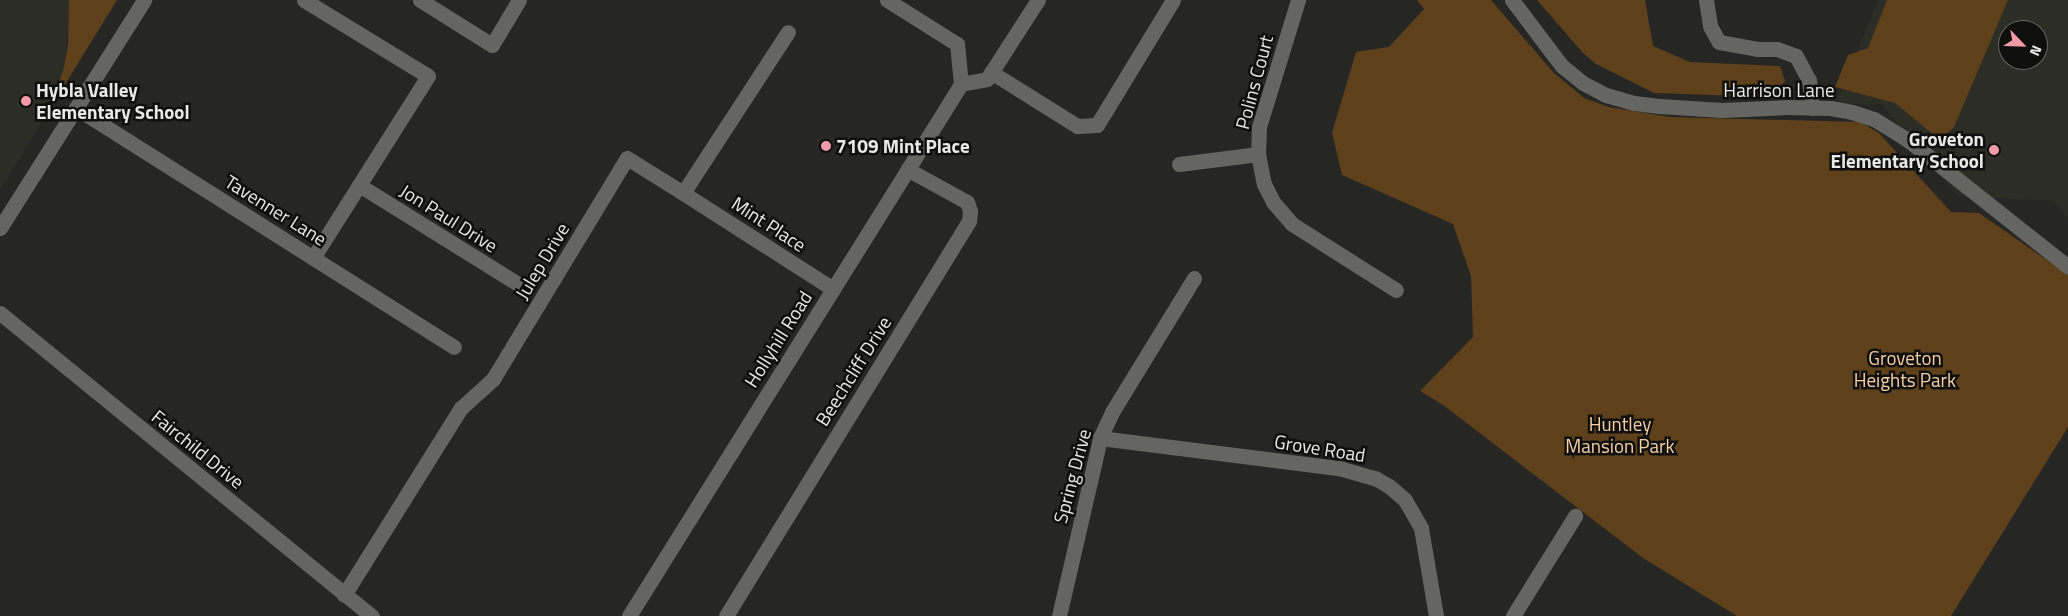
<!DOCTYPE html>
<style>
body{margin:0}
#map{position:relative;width:2068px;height:616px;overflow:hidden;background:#262624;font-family:"Titillium Web",sans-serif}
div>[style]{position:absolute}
.built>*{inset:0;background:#2c2d24}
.green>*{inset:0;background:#5e401a}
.minor>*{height:15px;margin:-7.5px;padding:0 7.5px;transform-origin:7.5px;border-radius:7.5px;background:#656562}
.dots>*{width:14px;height:14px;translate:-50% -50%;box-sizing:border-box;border:2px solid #0f0f0e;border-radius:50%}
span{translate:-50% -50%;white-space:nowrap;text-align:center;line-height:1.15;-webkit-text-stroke:5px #0f0f0e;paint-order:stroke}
.street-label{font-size:19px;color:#e9e9e7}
.poi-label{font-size:19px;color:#e9e9e7;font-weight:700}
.left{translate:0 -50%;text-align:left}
.right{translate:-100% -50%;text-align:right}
.park-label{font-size:19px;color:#f6d0a4}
.north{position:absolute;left:1998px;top:20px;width:50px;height:50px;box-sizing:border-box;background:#0f0f0e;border:1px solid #666665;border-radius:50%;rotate:114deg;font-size:14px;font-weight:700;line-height:20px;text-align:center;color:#e9e9e7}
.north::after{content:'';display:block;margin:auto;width:18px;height:22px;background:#f39aa9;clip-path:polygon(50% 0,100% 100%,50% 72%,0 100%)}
</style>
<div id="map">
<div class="built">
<div style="clip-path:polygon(0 0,69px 0,70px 21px,63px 71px,48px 112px,0 190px)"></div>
<div style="clip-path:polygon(evenodd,1878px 0,2068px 0,2068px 219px,2054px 201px,1958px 196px,1881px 104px,1836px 104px,1878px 0,2008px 30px,2038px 30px,2038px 60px,2008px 60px,2008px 30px)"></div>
</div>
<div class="green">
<div style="clip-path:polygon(69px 0,117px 0,48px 112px,63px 71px,68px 45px)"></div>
<div style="clip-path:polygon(1417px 0,1491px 0,1553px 72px,1584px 98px,1609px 107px,1670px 117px,1860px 122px,1879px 133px,1951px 212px,1979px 213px,2068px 275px,2068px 427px,1951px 616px,1737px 616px,1643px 558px,1443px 405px,1420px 391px,1473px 337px,1471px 276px,1453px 224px,1342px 175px,1332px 133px,1356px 52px,1389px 47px,1424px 9px)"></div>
<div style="clip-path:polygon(1537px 0,1645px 0,1653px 46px,1690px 62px,1780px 66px,1785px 81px,1772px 97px,1654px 93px,1596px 64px,1583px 53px)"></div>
<div style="clip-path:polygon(1887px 0,2008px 0,1954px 127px,1940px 140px,1895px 103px,1835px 87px,1848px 55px,1868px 48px)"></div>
</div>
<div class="minor">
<div style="left:304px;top:0;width:145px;rotate:31.5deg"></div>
<div style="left:428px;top:76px;width:215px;rotate:122.3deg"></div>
<div style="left:420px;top:0;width:85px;rotate:32deg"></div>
<div style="left:492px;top:45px;width:52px;rotate:-59deg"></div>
<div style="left:887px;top:0;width:83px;rotate:32.2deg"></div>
<div style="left:957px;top:44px;width:40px;rotate:84.3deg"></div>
<div style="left:1298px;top:0;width:133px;rotate:107.1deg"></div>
<div style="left:1259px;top:127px;width:27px;rotate:92deg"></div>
<div style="left:1258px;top:154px;width:31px;rotate:79deg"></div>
<div style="left:1264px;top:184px;width:20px;rotate:63deg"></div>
<div style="left:1273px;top:202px;width:29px;rotate:49deg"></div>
<div style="left:1292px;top:224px;width:123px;rotate:32.4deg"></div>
<div style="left:1512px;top:0;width:83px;rotate:52.9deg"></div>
<div style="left:1562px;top:66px;width:27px;rotate:39deg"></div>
<div style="left:1583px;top:83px;width:26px;rotate:28deg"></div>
<div style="left:1606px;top:95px;width:29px;rotate:16deg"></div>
<div style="left:1634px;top:103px;width:25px;rotate:7deg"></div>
<div style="left:1659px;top:106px;width:63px;rotate:3.6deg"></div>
<div style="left:1722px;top:110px;width:65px;rotate:-2.6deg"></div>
<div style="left:1787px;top:107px;width:43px;rotate:1.3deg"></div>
<div style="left:1830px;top:108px;width:22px;rotate:10deg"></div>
<div style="left:1852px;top:112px;width:23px;rotate:18deg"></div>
<div style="left:1874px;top:119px;width:40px;rotate:32deg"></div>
<div style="left:1908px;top:140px;width:204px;rotate:38.4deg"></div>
<div style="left:1706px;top:0;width:26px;rotate:81deg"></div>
<div style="left:1710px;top:26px;width:18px;rotate:61deg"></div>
<div style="left:1719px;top:42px;width:39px;rotate:10deg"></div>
<div style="left:1757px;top:49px;width:20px"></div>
<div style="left:1777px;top:49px;width:20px;rotate:20deg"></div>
<div style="left:1796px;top:56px;width:27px;rotate:62deg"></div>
<div style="left:1809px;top:80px;width:28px;rotate:82deg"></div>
<div style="left:991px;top:72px;width:102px;rotate:32.1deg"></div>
<div style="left:1077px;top:126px;width:20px;rotate:-3deg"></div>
<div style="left:1097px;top:125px;width:146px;rotate:-58.7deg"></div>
<div style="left:961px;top:84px;width:26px;rotate:-11deg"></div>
<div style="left:987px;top:79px;width:94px;rotate:-57.2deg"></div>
<div style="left:76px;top:108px;width:447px;rotate:32.3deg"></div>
<div style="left:1179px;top:164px;width:80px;rotate:-7.2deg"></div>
<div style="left:359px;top:185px;width:187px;rotate:31.9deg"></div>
<div style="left:683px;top:193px;width:178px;rotate:32.6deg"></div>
<div style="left:0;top:228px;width:270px;rotate:-57.7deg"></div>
<div style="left:0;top:313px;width:480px;rotate:39.2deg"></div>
<div style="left:1100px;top:438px;width:241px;rotate:7.2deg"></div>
<div style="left:1339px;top:468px;width:37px;rotate:16deg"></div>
<div style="left:1375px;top:478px;width:16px;rotate:30deg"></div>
<div style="left:1389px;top:486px;width:21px;rotate:41deg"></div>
<div style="left:1405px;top:500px;width:32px;rotate:60deg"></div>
<div style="left:1421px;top:528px;width:89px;rotate:80.3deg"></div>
<div style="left:344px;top:595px;width:221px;rotate:-58deg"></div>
<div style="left:461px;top:408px;width:43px;rotate:-42.2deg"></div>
<div style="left:493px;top:379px;width:258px;rotate:-58.8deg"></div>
<div style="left:627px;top:158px;width:66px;rotate:32deg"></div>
<div style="left:683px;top:193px;width:192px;rotate:-56.9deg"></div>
<div style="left:629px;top:616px;width:627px;rotate:-58.03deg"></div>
<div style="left:726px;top:616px;width:464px;rotate:-58.4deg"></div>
<div style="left:969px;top:221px;width:10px;rotate:-84deg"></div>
<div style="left:970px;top:211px;width:9px;rotate:-108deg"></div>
<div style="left:967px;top:202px;width:68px;rotate:-151.2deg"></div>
<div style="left:1059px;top:616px;width:183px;rotate:-77deg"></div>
<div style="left:1100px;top:438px;width:29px;rotate:-65deg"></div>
<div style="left:1112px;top:412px;width:157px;rotate:-58.5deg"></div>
<div style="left:1513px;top:616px;width:118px;rotate:-58.2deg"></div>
</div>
<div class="dots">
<div style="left:26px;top:101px;background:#f39aa9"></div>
<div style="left:826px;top:146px;background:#f39aa9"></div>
<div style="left:1994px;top:150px;background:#f39aa9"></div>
</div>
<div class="street-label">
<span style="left:1254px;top:82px;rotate:-75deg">Polins Court</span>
<span style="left:1779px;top:90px">Harrison Lane</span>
<span style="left:276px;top:210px;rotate:32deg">Tavenner Lane</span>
<span style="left:449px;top:218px;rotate:32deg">Jon Paul Drive</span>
<span style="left:769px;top:224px;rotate:33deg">Mint Place</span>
<span style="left:542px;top:261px;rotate:-59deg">Julep Drive</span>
<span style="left:778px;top:339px;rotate:-58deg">Hollyhill Road</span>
<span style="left:853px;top:371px;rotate:-58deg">Beechcliff Drive</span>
<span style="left:1320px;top:448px;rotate:9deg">Grove Road</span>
<span style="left:198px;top:449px;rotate:39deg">Fairchild Drive</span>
<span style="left:1072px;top:476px;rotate:-75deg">Spring Drive</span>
</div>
<div class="poi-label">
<span class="left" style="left:36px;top:101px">Hybla Valley<br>Elementary School</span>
<span class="right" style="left:1984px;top:150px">Groveton<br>Elementary School</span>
<span class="left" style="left:836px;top:146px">7109 Mint Place</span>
</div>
<div class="park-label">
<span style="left:1905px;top:369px">Groveton<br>Heights Park</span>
<span style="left:1620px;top:435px">Huntley<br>Mansion Park</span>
</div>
<div class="north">N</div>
</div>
